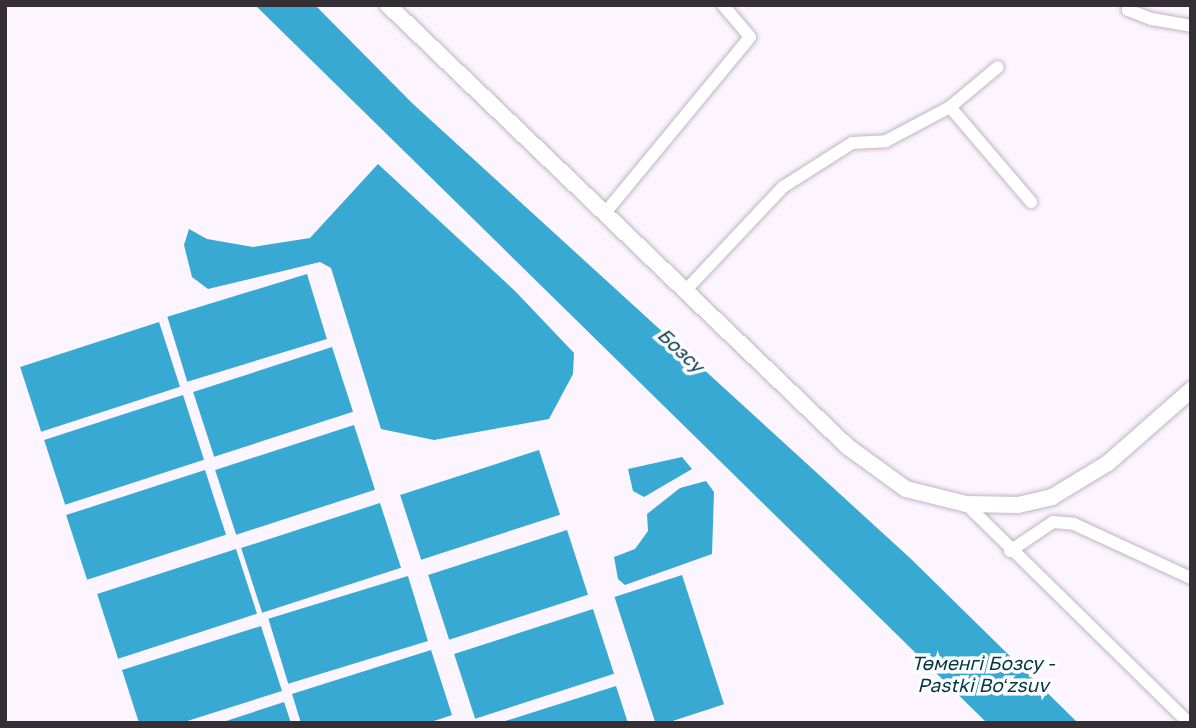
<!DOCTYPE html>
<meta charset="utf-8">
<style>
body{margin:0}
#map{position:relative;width:1196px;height:728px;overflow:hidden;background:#fcf4fe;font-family:"Golos Text",sans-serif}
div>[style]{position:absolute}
.water>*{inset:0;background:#38a9d2;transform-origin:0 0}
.roads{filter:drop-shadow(0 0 2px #bfb5c1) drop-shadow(0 0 2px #bfb5c1)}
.minor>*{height:12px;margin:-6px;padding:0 6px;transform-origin:6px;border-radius:6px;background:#fff}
.secondary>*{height:16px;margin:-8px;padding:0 8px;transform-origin:8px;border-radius:8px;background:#fff}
span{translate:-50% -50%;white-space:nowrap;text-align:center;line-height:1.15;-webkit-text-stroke:7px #fff;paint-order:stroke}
.water-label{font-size:19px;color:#033647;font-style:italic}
.frame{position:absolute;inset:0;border:7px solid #332f34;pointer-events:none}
</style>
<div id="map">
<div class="water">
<div style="clip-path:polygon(255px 5px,315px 5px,412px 103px,910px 558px,1078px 723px,987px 723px)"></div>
<div style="clip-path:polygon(378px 164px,515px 291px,574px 353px,573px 374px,549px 419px,434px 440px,381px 429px,331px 268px,320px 262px,208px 289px,192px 277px,184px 245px,189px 229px,207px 239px,253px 247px,310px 238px)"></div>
<div style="left:307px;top:274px;width:68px;height:146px;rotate:73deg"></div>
<div style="left:159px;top:322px;width:68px;height:146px;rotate:72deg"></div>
<div style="left:332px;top:347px;width:68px;height:146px;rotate:72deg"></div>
<div style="left:183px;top:395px;width:68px;height:146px;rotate:72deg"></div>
<div style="left:354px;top:425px;width:68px;height:146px;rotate:72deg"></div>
<div style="left:539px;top:450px;width:68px;height:146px;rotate:72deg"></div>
<div style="clip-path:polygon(682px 457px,692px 469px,644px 497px,633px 491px,628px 469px)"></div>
<div style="left:205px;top:470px;width:68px;height:146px;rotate:72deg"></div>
<div style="clip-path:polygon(706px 481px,714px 492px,712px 554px,625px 585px,618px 579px,614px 557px,635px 549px,648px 531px,647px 514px,680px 488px)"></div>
<div style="left:380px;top:503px;width:68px;height:146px;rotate:72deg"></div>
<div style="left:567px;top:530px;width:68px;height:146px;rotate:72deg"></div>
<div style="left:236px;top:549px;width:68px;height:146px;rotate:72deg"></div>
<div style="left:682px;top:575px;width:136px;height:71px;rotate:72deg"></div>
<div style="left:408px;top:576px;width:68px;height:146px;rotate:73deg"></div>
<div style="left:593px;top:609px;width:68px;height:146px;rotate:72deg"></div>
<div style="clip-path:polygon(261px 626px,282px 691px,181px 723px,139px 723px,122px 670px)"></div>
<div style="clip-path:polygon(431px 650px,452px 715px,428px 723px,301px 723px,292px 694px)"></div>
<div style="clip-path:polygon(616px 686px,628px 723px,499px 723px)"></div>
<div style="clip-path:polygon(284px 702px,291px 723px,220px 723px)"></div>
</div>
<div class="roads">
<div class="minor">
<div style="left:1128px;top:5px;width:5px;rotate:90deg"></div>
<div style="left:1128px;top:10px;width:26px;rotate:21deg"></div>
<div style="left:1152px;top:19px;width:40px;rotate:10deg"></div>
<div style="left:950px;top:107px;width:125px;rotate:49.5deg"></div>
<div style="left:605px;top:213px;width:228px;rotate:-50.5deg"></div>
<div style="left:750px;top:37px;width:42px;rotate:-130.2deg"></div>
<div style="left:685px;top:291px;width:143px;rotate:-46.7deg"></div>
<div style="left:783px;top:187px;width:82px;rotate:-32.5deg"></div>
<div style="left:852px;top:143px;width:34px;rotate:-3deg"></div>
<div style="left:886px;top:141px;width:72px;rotate:-28deg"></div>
<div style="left:950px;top:107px;width:62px;rotate:-39.8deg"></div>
<div style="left:966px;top:504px;width:313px;rotate:44.5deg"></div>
<div style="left:1010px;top:551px;width:52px;rotate:-34deg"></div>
<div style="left:1053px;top:522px;width:21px;rotate:5deg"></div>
<div style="left:1074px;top:524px;width:129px;rotate:24.8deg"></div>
</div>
<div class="secondary">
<div style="left:388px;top:5px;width:638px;rotate:43.86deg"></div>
<div style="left:848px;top:447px;width:72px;rotate:35.9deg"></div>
<div style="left:906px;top:489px;width:62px;rotate:14deg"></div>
<div style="left:966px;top:504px;width:52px;rotate:1.1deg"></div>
<div style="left:1018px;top:505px;width:35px;rotate:-13deg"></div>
<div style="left:1052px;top:497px;width:66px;rotate:-31.3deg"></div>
<div style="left:1108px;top:463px;width:111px;rotate:-41.3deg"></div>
</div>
</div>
<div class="water-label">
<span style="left:681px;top:350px;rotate:43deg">Бозсу</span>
<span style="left:983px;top:674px">Төменгі Бозсу -<br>Pastki Boʻzsuv</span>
</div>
<div class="frame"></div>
</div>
